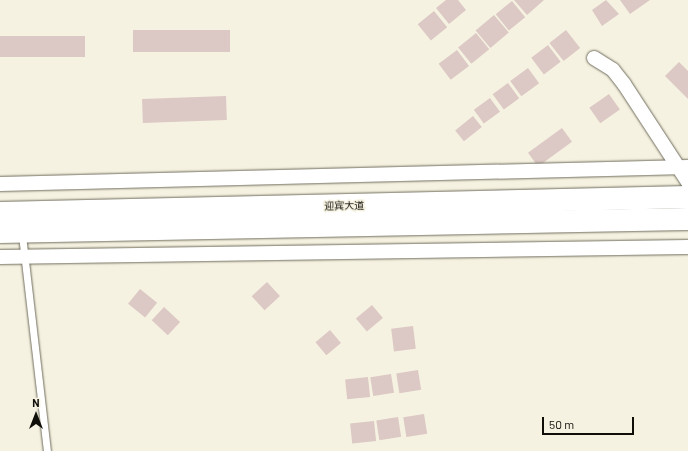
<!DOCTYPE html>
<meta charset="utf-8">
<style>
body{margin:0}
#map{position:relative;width:688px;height:451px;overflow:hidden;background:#f6f2e1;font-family:Barlow,"Noto Sans SC",sans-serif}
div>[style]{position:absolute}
.building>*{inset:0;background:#dcc8c4;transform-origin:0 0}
.roads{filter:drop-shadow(0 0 1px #706d5e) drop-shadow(0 0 1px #706d5e)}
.service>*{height:7px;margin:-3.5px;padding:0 3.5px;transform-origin:3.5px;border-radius:3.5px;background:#fff}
.minor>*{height:14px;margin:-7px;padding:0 7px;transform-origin:7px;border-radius:7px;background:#fff}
.primary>*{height:22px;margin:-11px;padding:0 11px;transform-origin:11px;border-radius:11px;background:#fff}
span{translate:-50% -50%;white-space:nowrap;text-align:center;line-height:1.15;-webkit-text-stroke:3px #f6f2e1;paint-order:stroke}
.street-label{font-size:10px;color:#100e09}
.north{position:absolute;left:16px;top:395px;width:40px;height:40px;-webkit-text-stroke:3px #f6f2e1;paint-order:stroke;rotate:0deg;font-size:11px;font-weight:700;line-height:16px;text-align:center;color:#100e09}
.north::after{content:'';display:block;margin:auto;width:14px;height:18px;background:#100e09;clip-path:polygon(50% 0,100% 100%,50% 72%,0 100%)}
.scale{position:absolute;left:542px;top:417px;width:92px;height:18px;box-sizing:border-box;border:2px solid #100e09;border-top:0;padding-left:5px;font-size:12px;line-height:14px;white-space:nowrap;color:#100e09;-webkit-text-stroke:3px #f6f2e1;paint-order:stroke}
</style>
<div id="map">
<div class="building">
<div style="clip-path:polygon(446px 0,458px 0,466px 10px,449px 24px,436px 8px)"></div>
<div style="clip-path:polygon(514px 0,544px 0,527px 15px)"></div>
<div style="clip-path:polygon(606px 0,619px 14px,602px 26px,592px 10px)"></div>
<div style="clip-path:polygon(620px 0,650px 0,630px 14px)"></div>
<div style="left:512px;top:1px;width:21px;height:21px;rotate:51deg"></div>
<div style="left:434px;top:11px;width:21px;height:21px;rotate:51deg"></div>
<div style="left:494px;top:15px;width:23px;height:24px;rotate:50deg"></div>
<div style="left:230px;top:30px;width:22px;height:97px;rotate:90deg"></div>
<div style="left:566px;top:30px;width:23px;height:21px;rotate:52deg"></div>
<div style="left:476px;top:33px;width:21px;height:23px;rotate:51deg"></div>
<div style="left:85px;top:36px;width:21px;height:85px;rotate:90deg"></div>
<div style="left:548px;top:45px;width:21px;height:21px;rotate:53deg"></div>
<div style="left:457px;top:50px;width:20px;height:23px;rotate:53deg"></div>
<div style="clip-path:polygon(679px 62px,688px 71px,688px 99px,665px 76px)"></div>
<div style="left:528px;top:68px;width:19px;height:22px;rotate:54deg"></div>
<div style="left:508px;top:83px;width:19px;height:19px;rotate:54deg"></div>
<div style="left:609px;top:94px;width:19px;height:24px;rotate:55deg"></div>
<div style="left:226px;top:96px;width:24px;height:84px;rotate:88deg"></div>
<div style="left:490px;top:98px;width:17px;height:20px;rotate:54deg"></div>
<div style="left:473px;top:116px;width:14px;height:23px;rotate:51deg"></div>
<div style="left:562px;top:128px;width:17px;height:42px;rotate:54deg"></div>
<div style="left:267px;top:282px;width:19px;height:21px;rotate:47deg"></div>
<div style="left:140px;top:289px;width:22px;height:19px;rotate:39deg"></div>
<div style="left:372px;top:305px;width:17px;height:21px;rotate:50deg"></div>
<div style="left:164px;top:307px;width:22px;height:18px;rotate:43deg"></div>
<div style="left:413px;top:326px;width:23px;height:22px;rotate:83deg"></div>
<div style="left:330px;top:330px;width:17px;height:19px;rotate:50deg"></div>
<div style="left:418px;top:370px;width:20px;height:22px;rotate:81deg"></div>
<div style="left:391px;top:374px;width:19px;height:21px;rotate:81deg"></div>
<div style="left:368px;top:377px;width:20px;height:23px;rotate:84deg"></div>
<div style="left:424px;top:414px;width:20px;height:21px;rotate:81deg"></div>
<div style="left:398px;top:417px;width:20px;height:22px;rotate:81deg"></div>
<div style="left:374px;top:421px;width:20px;height:24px;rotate:84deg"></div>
</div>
<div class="roads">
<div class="service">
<div style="left:22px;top:235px;width:217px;rotate:83.4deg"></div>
</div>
<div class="minor">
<div style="left:594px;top:58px;width:22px;rotate:32deg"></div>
<div style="left:613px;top:70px;width:18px;rotate:52deg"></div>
<div style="left:624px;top:84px;width:117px;rotate:56.9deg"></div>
<div style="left:0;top:184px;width:688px;rotate:-1.42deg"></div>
<div style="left:0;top:257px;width:688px;rotate:-0.83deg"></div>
</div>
<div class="primary">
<div style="left:0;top:213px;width:688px;rotate:-1.33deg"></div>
<div style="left:0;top:232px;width:688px;rotate:-1.08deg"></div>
</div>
</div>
<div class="street-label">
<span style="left:344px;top:206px;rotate:-1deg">迎宾大道</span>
</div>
<div class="north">N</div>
<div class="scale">50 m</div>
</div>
